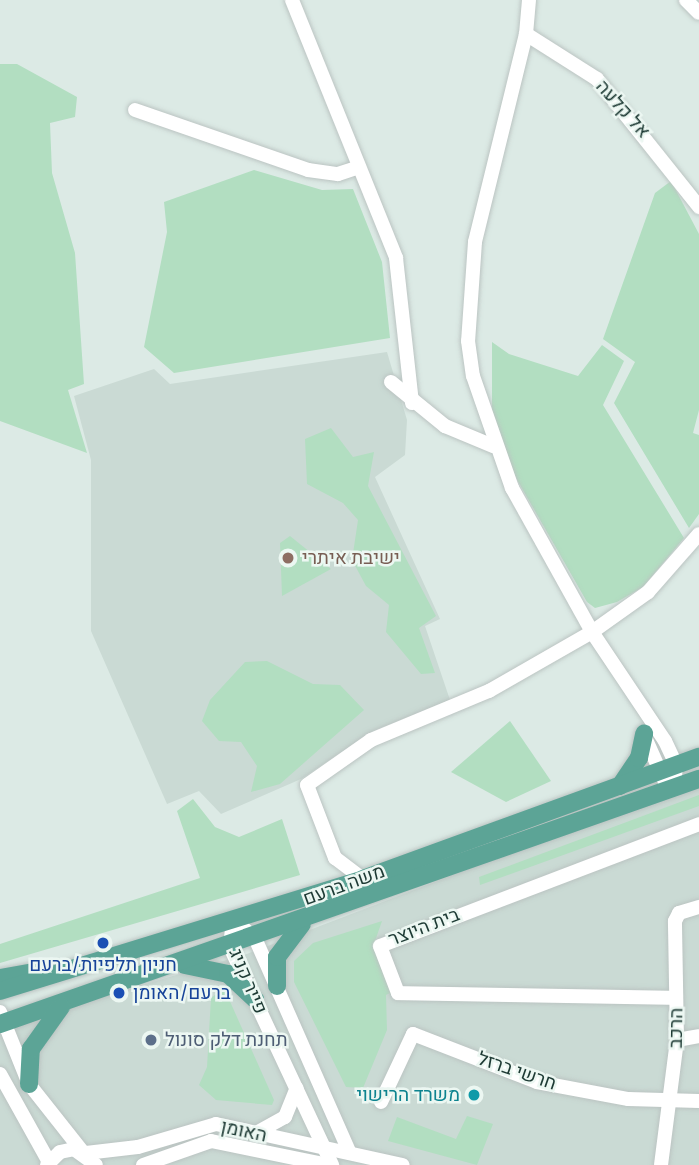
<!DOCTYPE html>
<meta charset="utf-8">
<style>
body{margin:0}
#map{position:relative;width:699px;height:1165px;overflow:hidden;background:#dceae5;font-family:"Fira Sans Condensed",Heebo,sans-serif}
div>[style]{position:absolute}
.built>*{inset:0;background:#cadad4}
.green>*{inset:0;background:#b2dec1}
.roads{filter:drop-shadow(0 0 2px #bbc4c2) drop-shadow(0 0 2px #bbc4c2)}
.minor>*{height:14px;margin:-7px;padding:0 7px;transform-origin:7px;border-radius:7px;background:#fff}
.major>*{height:18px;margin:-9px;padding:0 9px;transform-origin:9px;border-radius:9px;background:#5ca496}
.dots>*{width:19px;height:19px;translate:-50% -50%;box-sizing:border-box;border:4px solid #ecf7f2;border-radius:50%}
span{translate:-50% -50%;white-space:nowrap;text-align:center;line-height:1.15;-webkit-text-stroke:5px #ecf7f2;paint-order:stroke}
.street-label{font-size:19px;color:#1d3a34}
.education-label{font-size:19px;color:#785e54}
.left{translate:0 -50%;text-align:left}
.transit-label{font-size:19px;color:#164399}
.service-label{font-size:19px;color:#4e5e75}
.culture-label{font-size:19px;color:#0d838f}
.right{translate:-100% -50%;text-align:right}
</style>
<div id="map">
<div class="built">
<div style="clip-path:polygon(387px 352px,407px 420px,405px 455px,375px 477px,440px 619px,425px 626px,450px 700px,373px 731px,301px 779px,221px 814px,199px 791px,167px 804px,91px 631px,91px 460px,74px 396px,154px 369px,170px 384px)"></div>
<div style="clip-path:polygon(699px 781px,699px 1165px,0 1165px,0 1027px,244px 955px)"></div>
</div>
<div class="green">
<div style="clip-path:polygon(0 64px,17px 64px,77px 97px,75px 117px,50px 123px,52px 173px,75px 253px,84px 384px,68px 390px,87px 453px,0 421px)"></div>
<div style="clip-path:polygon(254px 170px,322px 190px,353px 189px,382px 262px,390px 338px,174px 373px,144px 347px,167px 232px,164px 202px)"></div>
<div style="clip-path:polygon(671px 181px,699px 234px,699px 410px,693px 433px,699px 435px,699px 514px,689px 528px,614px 403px,635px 362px,603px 339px,655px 193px)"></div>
<div style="clip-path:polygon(492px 342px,509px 354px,578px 376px,602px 345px,624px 361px,603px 405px,684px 538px,643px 587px,617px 602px,595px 608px,587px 602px,512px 471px,492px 411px)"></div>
<div style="clip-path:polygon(331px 428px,353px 457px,374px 452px,368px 486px,436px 616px,419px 628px,435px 673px,421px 674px,386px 632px,389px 605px,366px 586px,352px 560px,358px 520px,343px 503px,307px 484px,305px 439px)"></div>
<div style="clip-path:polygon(290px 536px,331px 569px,282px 596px,280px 543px)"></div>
<div style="clip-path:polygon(267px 661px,313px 684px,340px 685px,364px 710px,280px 784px,251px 792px,257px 766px,241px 742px,219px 741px,202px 721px,210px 700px,245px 662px)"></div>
<div style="clip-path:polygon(510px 721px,551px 781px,506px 802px,451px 772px)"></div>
<div style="clip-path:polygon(699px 795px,699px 806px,480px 885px,479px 877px)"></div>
<div style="clip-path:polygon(193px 799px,215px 827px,239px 837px,282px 819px,300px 875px,0 963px,0 944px,200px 878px,177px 811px)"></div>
<div style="clip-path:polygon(382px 921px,374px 944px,392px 992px,386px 995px,387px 1030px,363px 1088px,346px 1087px,294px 982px,294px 961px,313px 943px)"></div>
<div style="clip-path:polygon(224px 988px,274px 1100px,272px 1105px,216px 1100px,199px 1085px,207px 1067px,211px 998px)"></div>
<div style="clip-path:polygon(467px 1116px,493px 1124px,477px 1165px,388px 1141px,397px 1117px,456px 1139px)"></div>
</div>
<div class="roads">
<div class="minor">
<div style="left:292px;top:0;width:278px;rotate:68deg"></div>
<div style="left:396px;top:258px;width:146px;rotate:83.7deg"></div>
<div style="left:529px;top:0;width:34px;rotate:95deg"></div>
<div style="left:526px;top:34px;width:214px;rotate:103.8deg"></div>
<div style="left:475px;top:242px;width:99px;rotate:94deg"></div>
<div style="left:468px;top:341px;width:35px;rotate:82deg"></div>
<div style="left:473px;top:376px;width:119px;rotate:70.8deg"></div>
<div style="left:512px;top:488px;width:165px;rotate:60.9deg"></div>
<div style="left:592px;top:632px;width:131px;rotate:56.2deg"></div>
<div style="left:665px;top:741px;width:26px;rotate:65deg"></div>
<div style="left:676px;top:765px;width:24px;rotate:95deg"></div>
<div style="left:686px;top:0;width:18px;rotate:45deg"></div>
<div style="left:526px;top:34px;width:84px;rotate:32.4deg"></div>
<div style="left:597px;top:79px;width:164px;rotate:51.4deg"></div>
<div style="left:135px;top:110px;width:183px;rotate:19.1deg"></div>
<div style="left:308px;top:170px;width:30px;rotate:8deg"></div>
<div style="left:338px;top:174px;width:22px;rotate:-18deg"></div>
<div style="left:391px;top:382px;width:70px;rotate:39.2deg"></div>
<div style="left:445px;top:426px;width:52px;rotate:22.6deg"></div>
<div style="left:644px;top:735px;width:49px;rotate:66deg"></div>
<div style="left:363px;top:879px;width:35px;rotate:-143deg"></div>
<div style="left:335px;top:858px;width:78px;rotate:-111deg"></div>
<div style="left:307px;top:785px;width:78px;rotate:-35.1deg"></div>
<div style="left:371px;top:740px;width:128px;rotate:-22.6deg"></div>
<div style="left:489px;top:691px;width:119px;rotate:-29.8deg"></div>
<div style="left:592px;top:632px;width:69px;rotate:-35.5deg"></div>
<div style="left:648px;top:592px;width:77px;rotate:-48.7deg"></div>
<div style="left:233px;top:919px;width:28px;rotate:96deg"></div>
<div style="left:230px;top:947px;width:241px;rotate:64.9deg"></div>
<div style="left:233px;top:919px;width:29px;rotate:41deg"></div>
<div style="left:255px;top:938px;width:235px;rotate:66.2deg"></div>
<div style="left:676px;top:998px;width:278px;rotate:-179deg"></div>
<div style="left:398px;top:993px;width:50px;rotate:-111deg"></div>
<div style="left:380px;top:946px;width:342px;rotate:-20.9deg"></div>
<div style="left:0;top:1012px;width:78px;rotate:68.1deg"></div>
<div style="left:29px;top:1084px;width:85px;rotate:51.7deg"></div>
<div style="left:677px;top:1040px;width:22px;rotate:-10deg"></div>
<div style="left:0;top:1074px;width:101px;rotate:60.9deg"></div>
<div style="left:381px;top:1102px;width:75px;rotate:-64.8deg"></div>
<div style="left:413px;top:1034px;width:133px;rotate:21.2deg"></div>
<div style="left:537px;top:1082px;width:93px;rotate:10.6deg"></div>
<div style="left:628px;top:1099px;width:71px;rotate:1.6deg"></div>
<div style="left:256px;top:1133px;width:33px;rotate:-29deg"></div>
<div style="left:285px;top:1117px;width:31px;rotate:-68deg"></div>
<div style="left:86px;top:1153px;width:52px;rotate:-6.6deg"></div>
<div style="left:138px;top:1147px;width:81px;rotate:-16.4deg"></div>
<div style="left:216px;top:1124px;width:191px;rotate:12.4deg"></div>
<div style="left:47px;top:1165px;width:18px;rotate:-45deg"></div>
<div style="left:60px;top:1152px;width:14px;rotate:-12deg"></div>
<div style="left:74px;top:1149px;width:27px;rotate:36deg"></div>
<div style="left:143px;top:1165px;width:72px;rotate:-19.4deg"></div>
<div style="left:211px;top:1141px;width:119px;rotate:11.6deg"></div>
<div style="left:661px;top:1165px;width:126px;rotate:-82.7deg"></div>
<div style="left:677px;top:1040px;width:119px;rotate:-91deg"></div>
<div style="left:675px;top:921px;width:9px;rotate:-63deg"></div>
<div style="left:679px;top:913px;width:21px;rotate:-17deg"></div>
</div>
<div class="major">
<div style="left:620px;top:786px;width:34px;rotate:-56deg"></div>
<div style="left:639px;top:758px;width:25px;rotate:-78deg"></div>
<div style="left:185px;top:965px;width:44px;rotate:11.8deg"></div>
<div style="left:228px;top:974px;width:37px;rotate:43deg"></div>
<div style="left:0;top:978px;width:34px;rotate:-10deg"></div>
<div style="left:277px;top:986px;width:29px;rotate:-90deg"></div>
<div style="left:277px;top:957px;width:41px;rotate:-52.9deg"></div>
<div style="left:0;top:991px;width:380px;rotate:-17.1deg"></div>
<div style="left:363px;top:879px;width:357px;rotate:-20deg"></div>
<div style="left:0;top:1024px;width:741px;rotate:-19.32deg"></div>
<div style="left:29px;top:1084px;width:35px;rotate:-87deg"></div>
<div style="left:31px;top:1049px;width:52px;rotate:-54.5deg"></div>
</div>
</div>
<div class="dots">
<div style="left:288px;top:558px;background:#8d6e63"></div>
<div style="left:103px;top:943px;background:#1a4fb4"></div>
<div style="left:119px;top:993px;background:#1a4fb4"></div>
<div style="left:151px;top:1040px;background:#5c6f8a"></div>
<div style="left:474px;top:1095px;background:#0f9aa8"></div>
</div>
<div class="street-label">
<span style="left:623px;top:109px;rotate:48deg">אל קלעה</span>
<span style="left:344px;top:885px;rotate:-20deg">משה ברעם</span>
<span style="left:424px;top:927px;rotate:-21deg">בית היוצר</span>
<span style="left:248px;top:981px;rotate:67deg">פייר קניג</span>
<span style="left:676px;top:1028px;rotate:-89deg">הרכב</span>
<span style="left:517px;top:1071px;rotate:19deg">חרשי ברזל</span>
<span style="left:244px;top:1131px;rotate:12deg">האומן</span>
</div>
<div class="education-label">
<span class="left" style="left:302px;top:558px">ישיבת איתרי</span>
</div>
<div class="transit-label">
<span style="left:103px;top:965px">חניון תלפיות/ברעם</span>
<span class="left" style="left:133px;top:993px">ברעם/האומן</span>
</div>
<div class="service-label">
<span class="left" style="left:165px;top:1040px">תחנת דלק סונול</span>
</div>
<div class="culture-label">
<span class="right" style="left:460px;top:1095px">משרד הרישוי</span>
</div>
</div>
